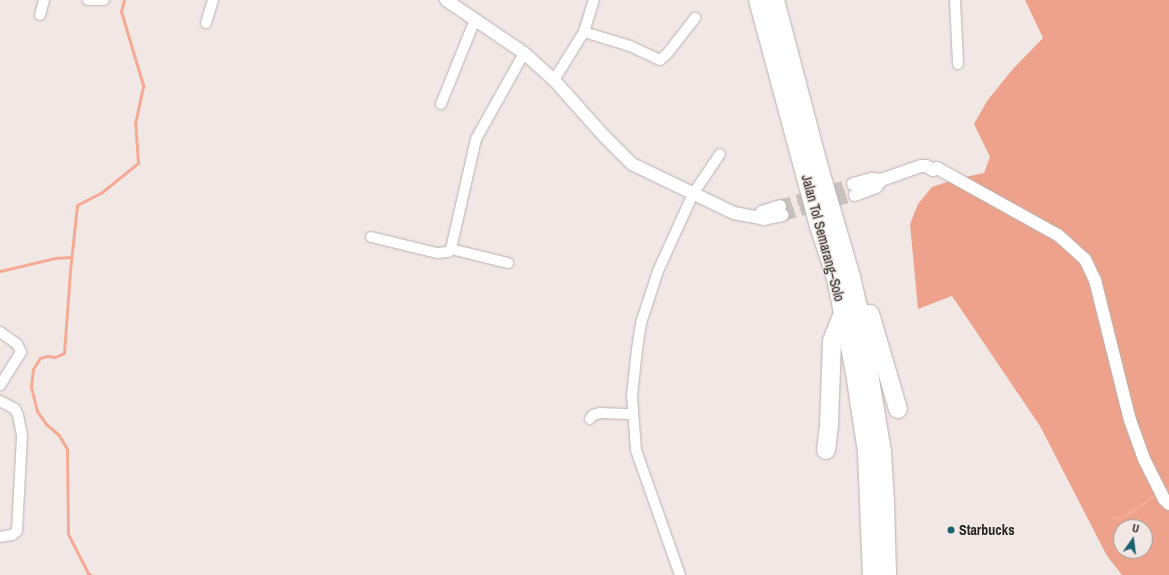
<!DOCTYPE html>
<meta charset="utf-8">
<style>
body{margin:0}
#map{position:relative;width:1169px;height:575px;overflow:hidden;background:#f1e8e5;font-family:"Archivo Narrow",sans-serif}
div>[style]{position:absolute}
.forest>*{inset:0;background:#eea28b}
.stream>*{height:3px;margin:-1.5px;padding:0 1.5px;transform-origin:1.5px;border-radius:1.5px;background:#f7aa93}
.tertiary-tunnel>*{height:12px;margin-top:-6px;transform-origin:0;background:repeating-linear-gradient(90deg,#c8c1be 0 12px,transparent 0 18px)}
.roads{filter:drop-shadow(0 0 1px #bab1ae) drop-shadow(0 0 1px #bab1ae)}
.minor>*{height:10px;margin:-5px;padding:0 5px;transform-origin:5px;border-radius:5px;background:#fff}
.tertiary>*{height:12px;margin:-6px;padding:0 6px;transform-origin:6px;border-radius:6px;background:#fff}
.motorway>*{height:18px;margin:-9px;padding:0 9px;transform-origin:9px;border-radius:9px;background:#fff}
.dots>*{width:11px;height:11px;translate:-50% -50%;box-sizing:border-box;border:2px solid #f1e8e5;border-radius:50%}
span{translate:-50% -50%;white-space:nowrap;text-align:center;line-height:1.15;-webkit-text-stroke:3px #f1e8e5;paint-order:stroke}
.street-label{font-size:14px;color:#262322}
.poi-label{font-size:14px;color:#262322;font-weight:700}
.left{translate:0 -50%;text-align:left}
.north{position:absolute;left:1113px;top:519px;width:40px;height:40px;box-sizing:border-box;background:#f1e8e5;border:1px solid #a09997;border-radius:50%;rotate:14deg;font-size:11px;font-weight:700;line-height:16px;text-align:center;color:#262322}
.north::after{content:'';display:block;margin:auto;width:14px;height:18px;background:#1a6171;clip-path:polygon(50% 0,100% 100%,50% 72%,0 100%)}
</style>
<div id="map">
<div class="forest">
<div style="clip-path:polygon(evenodd,1025px 0,1169px 0,1169px 575px,1122px 575px,1107px 556px,1040px 426px,952px 296px,918px 309px,910px 224px,918px 204px,932px 187px,956px 179px,984px 173px,990px 157px,974px 124px,987px 101px,1012px 70px,1043px 38px,1025px 0,1121px 527px,1145px 527px,1145px 551px,1121px 551px,1121px 527px)"></div>
</div>
<div class="stream">
<div style="left:0;top:271px;width:57px;rotate:-13.3deg"></div>
<div style="left:55px;top:258px;width:16px;rotate:-4deg"></div>
<div style="left:1162px;top:491px;width:8px;rotate:-30deg"></div>
<div style="left:1114px;top:518px;width:9px;rotate:-6deg"></div>
<div style="left:1123px;top:517px;width:41px;rotate:-34.1deg"></div>
<div style="left:91px;top:575px;width:4px;rotate:-146deg"></div>
<div style="left:88px;top:573px;width:44px;rotate:-117.1deg"></div>
<div style="left:68px;top:534px;width:85px;rotate:-90.7deg"></div>
<div style="left:67px;top:449px;width:16px;rotate:-120deg"></div>
<div style="left:59px;top:435px;width:17px;rotate:-140deg"></div>
<div style="left:46px;top:424px;width:16px;rotate:-125deg"></div>
<div style="left:37px;top:411px;width:25px;rotate:-104deg"></div>
<div style="left:31px;top:387px;width:18px;rotate:-84deg"></div>
<div style="left:33px;top:369px;width:13px;rotate:-58deg"></div>
<div style="left:40px;top:358px;width:7px;rotate:-16deg"></div>
<div style="left:47px;top:356px;width:8px;rotate:7deg"></div>
<div style="left:55px;top:357px;width:10px;rotate:-24deg"></div>
<div style="left:64px;top:353px;width:82px;rotate:-85.8deg"></div>
<div style="left:70px;top:271px;width:66px;rotate:-83.9deg"></div>
<div style="left:77px;top:205px;width:28px;rotate:-27deg"></div>
<div style="left:102px;top:192px;width:46px;rotate:-38.9deg"></div>
<div style="left:138px;top:163px;width:39px;rotate:-94deg"></div>
<div style="left:135px;top:124px;width:40px;rotate:-78deg"></div>
<div style="left:143px;top:85px;width:77px;rotate:-106.6deg"></div>
<div style="left:121px;top:11px;width:11px;rotate:-75deg"></div>
</div>
<div class="tertiary-tunnel">
<div style="left:780px;top:206px;width:76px;rotate:-16.8deg"></div>
<div style="left:783px;top:215px;width:75px;rotate:-15.5deg"></div>
</div>
<div class="roads">
<div class="minor">
<div style="left:88px;top:0;width:16px"></div>
<div style="left:955px;top:0;width:64px;rotate:87.3deg"></div>
<div style="left:40px;top:15px;width:16px;rotate:-75deg"></div>
<div style="left:206px;top:23px;width:24px;rotate:-73deg"></div>
<div style="left:584px;top:32px;width:48px;rotate:16.9deg"></div>
<div style="left:630px;top:46px;width:33px;rotate:25deg"></div>
<div style="left:660px;top:60px;width:9px;rotate:-41deg"></div>
<div style="left:667px;top:54px;width:46px;rotate:-52.1deg"></div>
<div style="left:554px;top:80px;width:57px;rotate:-58deg"></div>
<div style="left:584px;top:32px;width:34px;rotate:-73deg"></div>
<div style="left:441px;top:104px;width:91px;rotate:-68deg"></div>
<div style="left:371px;top:237px;width:68px;rotate:13.6deg"></div>
<div style="left:437px;top:253px;width:11px;rotate:-5deg"></div>
<div style="left:448px;top:252px;width:4px;rotate:-45deg"></div>
<div style="left:451px;top:249px;width:113px;rotate:-77.2deg"></div>
<div style="left:476px;top:139px;width:98px;rotate:-60.8deg"></div>
<div style="left:451px;top:249px;width:59px;rotate:13.8deg"></div>
<div style="left:0;top:332px;width:21px;rotate:35deg"></div>
<div style="left:17px;top:344px;width:9px;rotate:63deg"></div>
<div style="left:21px;top:352px;width:39px;rotate:122deg"></div>
<div style="left:0;top:401px;width:17px;rotate:28deg"></div>
<div style="left:15px;top:409px;width:7px;rotate:63deg"></div>
<div style="left:18px;top:415px;width:21px;rotate:79deg"></div>
<div style="left:22px;top:436px;width:95px;rotate:93deg"></div>
<div style="left:17px;top:531px;width:6px;rotate:141deg"></div>
<div style="left:12px;top:535px;width:12px;rotate:171deg"></div>
<div style="left:590px;top:419px;width:5px;rotate:-53deg"></div>
<div style="left:593px;top:415px;width:7px;rotate:-16deg"></div>
<div style="left:600px;top:413px;width:33px;rotate:2deg"></div>
<div style="left:680px;top:575px;width:133px;rotate:-109.4deg"></div>
<div style="left:636px;top:450px;width:54px;rotate:-94.2deg"></div>
<div style="left:632px;top:396px;width:47px;rotate:-83.9deg"></div>
<div style="left:637px;top:349px;width:26px;rotate:-81deg"></div>
<div style="left:641px;top:323px;width:55px;rotate:-71.9deg"></div>
<div style="left:658px;top:271px;width:85px;rotate:-65.6deg"></div>
<div style="left:693px;top:194px;width:48px;rotate:-56deg"></div>
</div>
<div class="tertiary">
<div style="left:446px;top:0;width:94px;rotate:34.2deg"></div>
<div style="left:524px;top:53px;width:40px;rotate:42deg"></div>
<div style="left:554px;top:80px;width:75px;rotate:48.2deg"></div>
<div style="left:604px;top:136px;width:40px;rotate:45deg"></div>
<div style="left:632px;top:164px;width:113px;rotate:25.7deg"></div>
<div style="left:734px;top:213px;width:31px;rotate:11deg"></div>
<div style="left:764px;top:219px;width:19px;rotate:-12deg"></div>
<div style="left:853px;top:184px;width:20px;rotate:-15deg"></div>
<div style="left:872px;top:179px;width:9px;rotate:6deg"></div>
<div style="left:881px;top:180px;width:42px;rotate:-19.3deg"></div>
<div style="left:921px;top:166px;width:5px"></div>
<div style="left:926px;top:166px;width:8px;rotate:30deg"></div>
<div style="left:933px;top:170px;width:4px;rotate:-27deg"></div>
<div style="left:937px;top:168px;width:138px;rotate:29deg"></div>
<div style="left:1058px;top:235px;width:36px;rotate:42deg"></div>
<div style="left:1085px;top:259px;width:23px;rotate:65deg"></div>
<div style="left:1095px;top:280px;width:144px;rotate:76deg"></div>
<div style="left:1130px;top:420px;width:41px;rotate:70.3deg"></div>
<div style="left:1144px;top:459px;width:45px;rotate:63.4deg"></div>
<div style="left:1164px;top:499px;width:7px;rotate:45deg"></div>
<div style="left:855px;top:195px;width:22px;rotate:-21deg"></div>
<div style="left:876px;top:187px;width:9px;rotate:-54deg"></div>
<div style="left:759px;top:217px;width:6px;rotate:-59deg"></div>
<div style="left:762px;top:212px;width:19px;rotate:-18deg"></div>
</div>
<div class="motorway">
<div style="left:758px;top:0;width:234px;rotate:74.9deg"></div>
<div style="left:819px;top:226px;width:55px;rotate:71.9deg"></div>
<div style="left:836px;top:278px;width:91px;rotate:78.6deg"></div>
<div style="left:854px;top:367px;width:86px;rotate:81.3deg"></div>
<div style="left:867px;top:452px;width:123px;rotate:87.7deg"></div>
<div style="left:775px;top:0;width:170px;rotate:75.3deg"></div>
<div style="left:818px;top:164px;width:118px;rotate:73.7deg"></div>
<div style="left:851px;top:277px;width:31px;rotate:77deg"></div>
<div style="left:858px;top:307px;width:147px;rotate:80.6deg"></div>
<div style="left:882px;top:452px;width:50px;rotate:86.6deg"></div>
<div style="left:885px;top:502px;width:73px;rotate:88.4deg"></div>
<div style="left:870px;top:314px;width:99px;rotate:73.6deg"></div>
<div style="left:826px;top:450px;width:26px;rotate:-83deg"></div>
<div style="left:829px;top:424px;width:83px;rotate:-87.9deg"></div>
<div style="left:832px;top:341px;width:29px;rotate:-68deg"></div>
</div>
</div>
<div class="dots">
<div style="left:951px;top:530px;background:#1a6171"></div>
</div>
<div class="street-label">
<span style="left:823px;top:238px;rotate:75deg">Jalan Tol Semarang–Solo</span>
</div>
<div class="poi-label">
<span class="left" style="left:959px;top:530px">Starbucks</span>
</div>
<div class="north">U</div>
</div>
